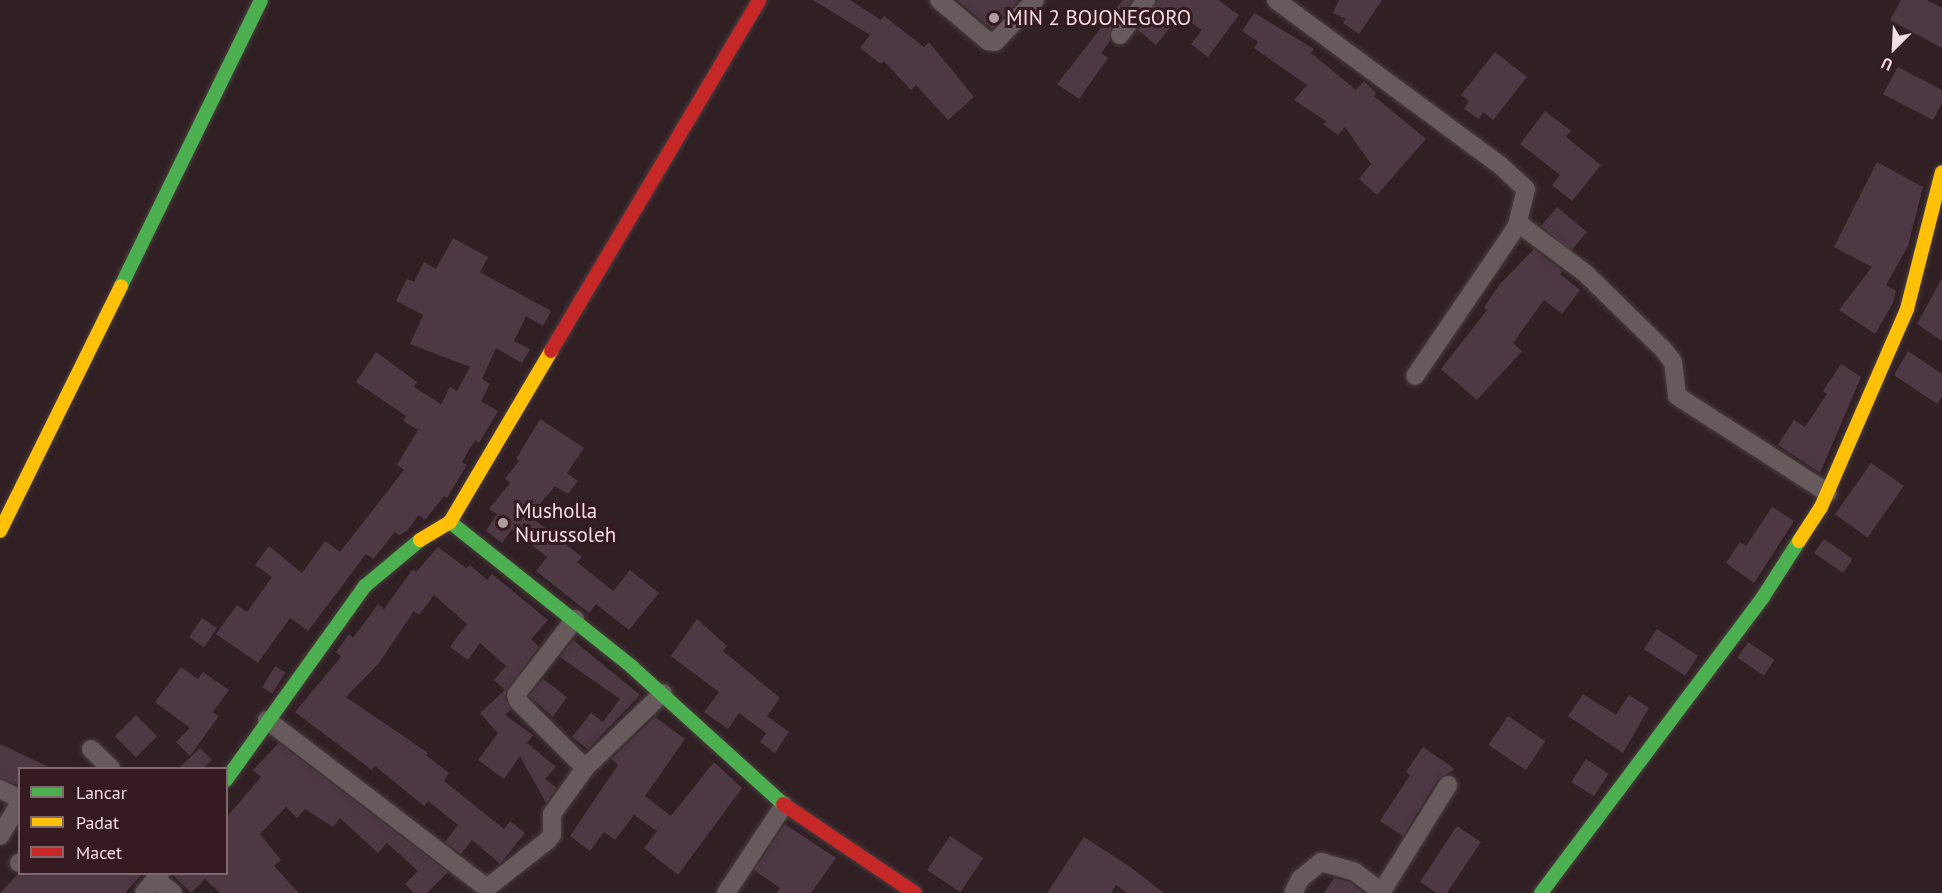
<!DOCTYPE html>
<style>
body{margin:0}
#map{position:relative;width:1942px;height:893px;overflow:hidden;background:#302024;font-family:"PT Sans",sans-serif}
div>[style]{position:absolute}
.building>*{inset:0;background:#4d3844;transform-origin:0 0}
.roads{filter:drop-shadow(0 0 2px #4b3d40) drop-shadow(0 0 2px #4b3d40)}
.street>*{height:18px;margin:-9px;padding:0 9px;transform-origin:9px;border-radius:9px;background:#665a5c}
.fast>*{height:14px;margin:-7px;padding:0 7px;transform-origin:7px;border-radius:7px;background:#4caf50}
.slow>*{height:14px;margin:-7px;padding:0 7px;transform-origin:7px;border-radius:7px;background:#ffc107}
.jam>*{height:14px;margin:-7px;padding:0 7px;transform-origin:7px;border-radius:7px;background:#c62828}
.dots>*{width:16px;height:16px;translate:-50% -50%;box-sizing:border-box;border:3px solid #361a21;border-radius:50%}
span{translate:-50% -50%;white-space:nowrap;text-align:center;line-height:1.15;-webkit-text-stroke:6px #361a21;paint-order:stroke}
.poi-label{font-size:21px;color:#f2dee1}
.left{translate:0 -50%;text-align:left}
.legend{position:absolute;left:18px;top:767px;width:210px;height:108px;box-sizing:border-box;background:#361a21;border:2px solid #81686e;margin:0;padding:8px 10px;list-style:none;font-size:18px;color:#f2dee1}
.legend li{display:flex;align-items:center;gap:12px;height:30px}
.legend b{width:30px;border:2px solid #81686e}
.north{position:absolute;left:1864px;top:18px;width:60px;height:60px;-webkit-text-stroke:4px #361a21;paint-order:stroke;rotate:204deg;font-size:16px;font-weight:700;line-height:24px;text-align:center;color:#f2dee1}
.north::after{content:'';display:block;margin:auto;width:21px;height:27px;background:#f2dee1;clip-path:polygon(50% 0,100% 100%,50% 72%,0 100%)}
</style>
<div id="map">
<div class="building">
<div style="clip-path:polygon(813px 0,850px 0,881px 20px,884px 16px,924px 47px,929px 42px,974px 97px,948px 120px,916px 85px,911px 90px,884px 61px,881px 64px,860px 48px,870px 35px)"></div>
<div style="clip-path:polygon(957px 0,1019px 0,992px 29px)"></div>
<div style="clip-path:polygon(1123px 0,1132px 0,1111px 29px,1110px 41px,1101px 53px,1108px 58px,1079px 99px,1057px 84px)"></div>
<div style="clip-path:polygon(1157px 0,1218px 0,1239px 15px,1208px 57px,1191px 44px,1202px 30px,1180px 15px,1156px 45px,1138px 30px)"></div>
<div style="clip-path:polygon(1339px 0,1382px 0,1359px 34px,1343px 23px,1346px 19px,1333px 13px)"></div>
<div style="clip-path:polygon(1901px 0,1927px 0,1942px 8px,1942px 48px,1890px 20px)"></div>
<div style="clip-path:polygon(1254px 13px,1314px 49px,1311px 53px,1356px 90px,1364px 81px,1376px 93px,1374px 96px,1426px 139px,1377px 195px,1359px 179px,1371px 164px,1345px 127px,1338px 135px,1323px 124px,1326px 121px,1294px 100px,1307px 85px,1254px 48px,1258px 42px,1242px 31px)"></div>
<div style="clip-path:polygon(1495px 52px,1527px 77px,1493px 120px,1483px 112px,1479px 119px,1464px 109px,1469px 101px,1461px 95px)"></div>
<div style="clip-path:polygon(1898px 67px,1942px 90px,1942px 103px,1933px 120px,1883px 94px)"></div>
<div style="clip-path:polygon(1545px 111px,1571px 131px,1566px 137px,1601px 165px,1572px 201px,1552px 185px,1560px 175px,1520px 144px)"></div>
<div style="clip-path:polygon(1877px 162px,1923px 187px,1908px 246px,1886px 285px,1896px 291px,1893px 303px,1875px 334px,1839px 310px,1872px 267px,1834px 247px)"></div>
<div style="left:1557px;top:207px;width:39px;height:25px;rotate:40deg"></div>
<div style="clip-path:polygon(453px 238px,488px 257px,480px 272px,551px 311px,543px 326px,526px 316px,514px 341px,530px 349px,522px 363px,496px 348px,482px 379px,490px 384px,481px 401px,498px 411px,479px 443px,475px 440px,462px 462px,467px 465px,447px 498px,444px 496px,425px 520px,419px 515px,408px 530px,399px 535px,395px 532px,373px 559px,366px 554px,308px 631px,290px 618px,258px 663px,216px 634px,237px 605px,247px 612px,272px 577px,255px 565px,269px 546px,302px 573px,325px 541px,340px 552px,404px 470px,397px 465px,418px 430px,403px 421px,406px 416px,356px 382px,376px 352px,417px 382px,414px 387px,441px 404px,450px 387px,457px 391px,470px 367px,410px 344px,423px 315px,396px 301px,407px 279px,414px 282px,424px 262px,436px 269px)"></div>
<div style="clip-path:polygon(1534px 249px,1563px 271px,1560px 274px,1580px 290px,1562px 314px,1544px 300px,1513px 343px,1522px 351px,1477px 400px,1441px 369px,1487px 310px,1484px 307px,1500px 284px)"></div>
<div style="clip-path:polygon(1942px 278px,1942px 341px,1917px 324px)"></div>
<div style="clip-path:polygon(1908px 351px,1942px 374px,1942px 397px,1937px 404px,1894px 375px)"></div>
<div style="clip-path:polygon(1841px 364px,1861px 377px,1820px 473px,1778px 445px,1794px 420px,1805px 427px,1827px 394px,1823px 391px)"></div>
<div style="clip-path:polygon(540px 419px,584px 448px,567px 473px,578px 481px,568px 494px,555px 486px,530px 516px,582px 557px,577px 562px,613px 591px,630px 570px,659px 593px,629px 630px,596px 604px,589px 613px,536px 571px,547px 557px,512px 529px,502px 543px,486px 531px,497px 514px,489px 509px,510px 483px,505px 479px,519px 461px,516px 459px)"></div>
<div style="left:1871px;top:463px;width:40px;height:63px;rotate:35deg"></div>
<div style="clip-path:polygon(1772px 507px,1794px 521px,1754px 583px,1726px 563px,1740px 542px,1746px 546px)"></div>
<div style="left:1824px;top:539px;width:35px;height:17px;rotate:35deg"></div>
<div style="clip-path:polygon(438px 547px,466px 568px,470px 565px,487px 580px,492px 574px,548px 620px,531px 639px,539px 647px,507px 689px,505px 699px,511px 710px,505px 715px,533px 735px,527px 743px,556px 767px,545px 779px,557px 788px,546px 803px,520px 756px,504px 779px,478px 760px,498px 733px,480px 713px,505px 690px,494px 680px,506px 666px,480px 643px,468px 660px,450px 647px,467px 624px,434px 595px,419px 615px,414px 611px,379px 663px,346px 697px,428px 753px,426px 755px,449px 773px,444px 781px,504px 829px,510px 821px,525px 833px,500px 864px,472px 840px,461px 854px,445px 842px,458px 825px,428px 801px,424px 806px,375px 766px,372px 770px,295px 712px,341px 657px,336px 652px,349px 634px,353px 638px,378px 604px,384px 609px,413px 569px,416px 572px)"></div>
<div style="left:202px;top:618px;width:18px;height:23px;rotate:34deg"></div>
<div style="clip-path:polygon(697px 619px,727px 646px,723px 651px,780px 698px,767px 716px,789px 732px,775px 753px,760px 742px,766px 733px,739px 713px,728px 729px,704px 712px,719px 692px,671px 656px)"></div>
<div style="left:1657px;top:629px;width:49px;height:24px;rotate:33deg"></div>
<div style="clip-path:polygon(573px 640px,640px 695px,588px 749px,572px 737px,591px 713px,603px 722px,620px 699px,560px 657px)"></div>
<div style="left:1748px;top:642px;width:32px;height:19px;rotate:34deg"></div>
<div style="left:275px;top:666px;width:12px;height:25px;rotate:31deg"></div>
<div style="clip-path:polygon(181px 667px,198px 679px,203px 672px,229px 690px,213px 712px,219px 716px,190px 756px,176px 742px,190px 728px,155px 702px)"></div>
<div style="clip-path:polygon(543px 679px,567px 697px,553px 717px,529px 696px)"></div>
<div style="clip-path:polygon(1583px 694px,1616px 715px,1629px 695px,1649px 708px,1623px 753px,1568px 716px)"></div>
<div style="left:136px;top:715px;width:30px;height:30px;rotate:45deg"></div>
<div style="left:1508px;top:716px;width:45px;height:35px;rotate:34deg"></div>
<div style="clip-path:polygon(655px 717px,685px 739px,645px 796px,671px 816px,714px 762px,742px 788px,678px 875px,644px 848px,657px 831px,634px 815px,615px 840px,604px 832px,590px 851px,570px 836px,618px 765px,611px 759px)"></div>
<div style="clip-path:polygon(279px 743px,448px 872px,427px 893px,414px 893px,405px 884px,418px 871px,387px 843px,378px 853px,340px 818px,333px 827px,305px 809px,297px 818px,286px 807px,260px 834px,281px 860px,274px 866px,299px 893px,220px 893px,205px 879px,191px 893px,171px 873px,226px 873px,226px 818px,261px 777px,253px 770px)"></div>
<div style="clip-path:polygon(0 744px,51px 768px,20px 768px,18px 785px,0 778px)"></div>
<div style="clip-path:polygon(1423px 747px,1455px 769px,1438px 779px,1403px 836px,1380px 821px,1410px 775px,1406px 772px)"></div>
<div style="clip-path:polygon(200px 748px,212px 760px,204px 768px,179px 768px)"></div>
<div style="left:1586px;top:759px;width:27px;height:27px;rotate:33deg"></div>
<div style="clip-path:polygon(785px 824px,836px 858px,811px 893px,776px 893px,780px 888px,754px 870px)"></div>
<div style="clip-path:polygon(1457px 826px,1481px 842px,1447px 893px,1437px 893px,1420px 882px)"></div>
<div style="left:950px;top:836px;width:40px;height:41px;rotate:34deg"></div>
<div style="clip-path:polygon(1084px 837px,1129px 866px,1164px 893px,1127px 893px,1116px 885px,1111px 893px,1047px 893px)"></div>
<div style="clip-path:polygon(143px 873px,125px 893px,0 893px,18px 874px)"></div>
<div style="clip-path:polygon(1334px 878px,1350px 882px,1364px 893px,1324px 893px)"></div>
</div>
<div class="roads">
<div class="street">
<div style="left:939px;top:0;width:64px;rotate:39.9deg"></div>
<div style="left:988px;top:41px;width:7px;rotate:8deg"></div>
<div style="left:995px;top:42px;width:58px;rotate:-46.4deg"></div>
<div style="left:1276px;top:0;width:278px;rotate:36.4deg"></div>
<div style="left:1500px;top:165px;width:35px;rotate:43deg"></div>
<div style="left:1526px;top:189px;width:38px;rotate:104deg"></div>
<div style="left:1517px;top:226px;width:181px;rotate:124.2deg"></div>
<div style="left:1120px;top:35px;width:44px;rotate:-53.4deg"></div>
<div style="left:1518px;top:223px;width:84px;rotate:36.7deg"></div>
<div style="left:1585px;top:273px;width:109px;rotate:44.3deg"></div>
<div style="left:1663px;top:349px;width:16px;rotate:52deg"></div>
<div style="left:1673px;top:362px;width:34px;rotate:83deg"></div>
<div style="left:1677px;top:396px;width:179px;rotate:32.7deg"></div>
<div style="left:575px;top:619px;width:96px;rotate:127.8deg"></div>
<div style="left:516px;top:695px;width:6px;rotate:72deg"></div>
<div style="left:518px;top:701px;width:95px;rotate:45deg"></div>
<div style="left:585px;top:768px;width:108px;rotate:-43.9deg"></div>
<div style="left:267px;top:720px;width:277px;rotate:37.4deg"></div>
<div style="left:487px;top:888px;width:78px;rotate:-38.2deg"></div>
<div style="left:548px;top:840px;width:6px;rotate:-51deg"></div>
<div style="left:552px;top:835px;width:21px;rotate:-90deg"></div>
<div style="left:552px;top:814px;width:57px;rotate:-54.3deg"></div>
<div style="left:91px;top:749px;width:28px;rotate:44deg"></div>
<div style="left:0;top:789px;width:22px;rotate:27deg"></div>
<div style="left:0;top:836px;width:39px;rotate:-59deg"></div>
<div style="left:19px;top:863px;width:1px;rotate:-45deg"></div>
<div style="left:156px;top:880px;width:21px;rotate:37deg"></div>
<div style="left:1382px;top:891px;width:125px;rotate:-58.1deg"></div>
<div style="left:144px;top:893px;width:25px;rotate:-50deg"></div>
<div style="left:726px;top:893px;width:105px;rotate:-56.6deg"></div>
<div style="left:1293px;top:893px;width:16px;rotate:-63deg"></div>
<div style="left:1300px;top:879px;width:27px;rotate:-39deg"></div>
<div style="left:1321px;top:862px;width:35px;rotate:16deg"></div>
<div style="left:1355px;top:872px;width:35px;rotate:37deg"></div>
</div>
<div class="fast">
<div style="left:121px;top:286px;width:318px;rotate:-63.9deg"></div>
<div style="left:450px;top:522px;width:233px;rotate:38.5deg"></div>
<div style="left:632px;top:667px;width:204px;rotate:42.2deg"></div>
<div style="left:226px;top:780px;width:239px;rotate:-54.4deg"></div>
<div style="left:365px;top:586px;width:72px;rotate:-39.9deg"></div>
<div style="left:1541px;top:893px;width:370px;rotate:-53.1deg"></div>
<div style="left:1763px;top:597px;width:67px;rotate:-57.3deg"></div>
</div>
<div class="slow">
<div style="left:0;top:531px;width:273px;rotate:-63.7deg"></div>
<div style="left:420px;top:540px;width:35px;rotate:-31deg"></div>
<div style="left:450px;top:522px;width:199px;rotate:-59.4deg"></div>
<div style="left:1799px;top:541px;width:40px;rotate:-57.1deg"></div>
<div style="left:1821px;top:507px;width:216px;rotate:-66.5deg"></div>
<div style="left:1907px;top:309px;width:141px;rotate:-75.7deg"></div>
</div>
<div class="jam">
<div style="left:551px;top:351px;width:408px;rotate:-59.3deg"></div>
<div style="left:783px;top:804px;width:159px;rotate:34deg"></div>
</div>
</div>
<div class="dots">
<div style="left:994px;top:18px;background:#ae9c9f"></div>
<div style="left:503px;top:523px;background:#ae9c9f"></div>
</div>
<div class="poi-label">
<span class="left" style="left:1006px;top:18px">MIN 2 BOJONEGORO</span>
<span class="left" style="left:515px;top:523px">Musholla<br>Nurussoleh</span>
</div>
<ul class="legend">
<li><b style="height:8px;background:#4caf50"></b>Lancar</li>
<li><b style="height:8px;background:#ffc107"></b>Padat</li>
<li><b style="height:8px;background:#c62828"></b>Macet</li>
</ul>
<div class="north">U</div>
</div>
